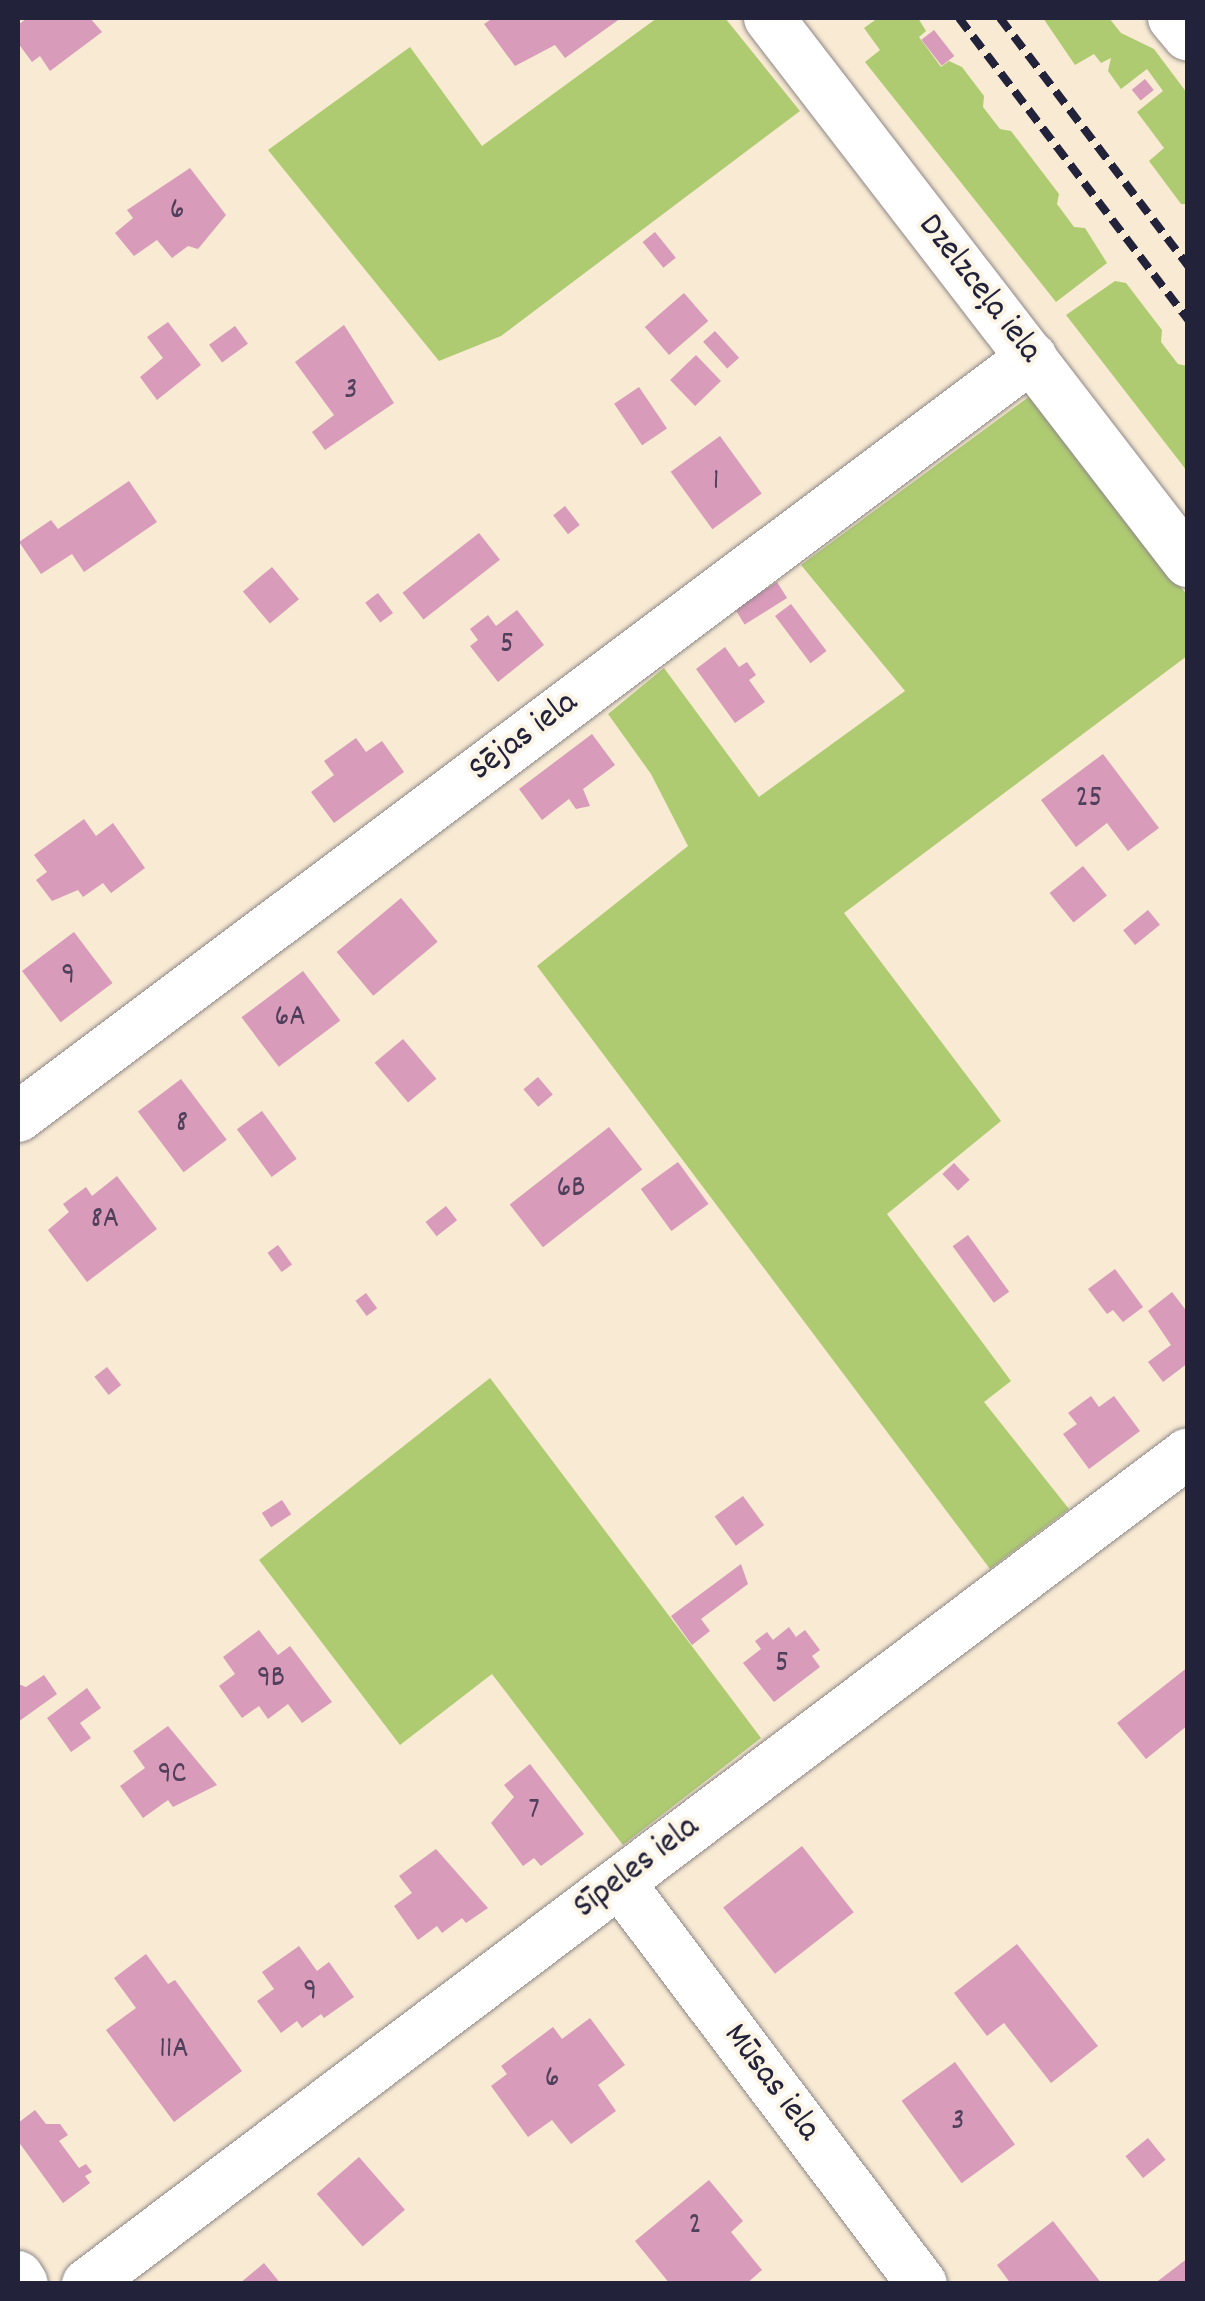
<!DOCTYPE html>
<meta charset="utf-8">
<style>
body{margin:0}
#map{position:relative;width:1205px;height:2301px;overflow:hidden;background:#f8ead3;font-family:Dekko,sans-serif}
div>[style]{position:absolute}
.green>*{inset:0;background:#aecb72}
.building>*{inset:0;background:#d89bba;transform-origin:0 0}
.roads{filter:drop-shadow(0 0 2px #8d8687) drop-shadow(0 0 2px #8d8687)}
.minor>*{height:50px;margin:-25px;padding:0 25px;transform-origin:25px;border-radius:25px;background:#fff}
.rail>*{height:8px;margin-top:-4px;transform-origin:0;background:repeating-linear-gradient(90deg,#22223b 0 15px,transparent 0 23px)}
span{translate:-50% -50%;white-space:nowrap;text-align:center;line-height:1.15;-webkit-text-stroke:8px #fcf5e5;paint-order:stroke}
.number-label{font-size:30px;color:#50405b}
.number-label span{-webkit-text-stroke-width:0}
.street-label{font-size:35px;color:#22223b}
.frame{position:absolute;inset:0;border:20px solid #22223b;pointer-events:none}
</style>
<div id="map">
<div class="green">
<div style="clip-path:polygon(657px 18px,725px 18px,800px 111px,501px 336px,439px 361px,268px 150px,410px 47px,482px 146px)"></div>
<div style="clip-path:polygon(878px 18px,918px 18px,926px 31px,919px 37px,941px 67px,949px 61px,962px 67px,984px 96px,983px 107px,1000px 129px,1011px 131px,1059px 194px,1057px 204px,1074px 227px,1085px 228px,1107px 263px,1056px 302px,865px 62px,880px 50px,864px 28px)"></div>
<div style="clip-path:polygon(1043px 18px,1109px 18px,1121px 33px,1154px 49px,1187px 93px,1187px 204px,1181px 204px,1149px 161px,1164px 148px,1137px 112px,1163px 91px,1147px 69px,1121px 89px,1108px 71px,1111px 58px,1101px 63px,1094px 54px,1075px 65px)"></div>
<div style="clip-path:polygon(1115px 281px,1126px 283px,1162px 330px,1161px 342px,1178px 364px,1187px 366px,1187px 471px,1066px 315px)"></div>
<div style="clip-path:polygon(1030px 396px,1187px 595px,1187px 656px,844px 913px,1001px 1121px,887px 1214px,1011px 1381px,984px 1402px,1069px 1509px,990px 1569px,537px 966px,688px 846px,651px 774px,608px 714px,664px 668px,759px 797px,905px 691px,801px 565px)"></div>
<div style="clip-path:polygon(490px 1378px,761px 1738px,623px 1845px,492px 1674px,400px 1745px,259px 1560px)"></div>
</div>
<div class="building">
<div style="clip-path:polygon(27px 18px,90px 18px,102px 32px,50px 71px,40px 56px,32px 62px,18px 43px,18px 25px)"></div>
<div style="clip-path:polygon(493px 18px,621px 18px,565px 58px,555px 45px,515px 66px,484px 24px)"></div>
<div style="left:934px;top:30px;width:33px;height:16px;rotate:52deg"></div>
<div style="left:1145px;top:79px;width:14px;height:17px;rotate:51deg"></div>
<div style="clip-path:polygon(190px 168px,226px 215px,198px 249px,188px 246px,172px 258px,157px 240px,134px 256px,115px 233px,133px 218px,127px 210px)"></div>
<div style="left:655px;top:232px;width:33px;height:16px;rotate:51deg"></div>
<div style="left:684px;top:293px;width:37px;height:52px;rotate:49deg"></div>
<div style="clip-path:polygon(168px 322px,201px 365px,157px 400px,140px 377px,163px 358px,147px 337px)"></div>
<div style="clip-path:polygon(344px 325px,394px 403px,325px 450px,312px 432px,334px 415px,295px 362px)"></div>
<div style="left:235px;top:326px;width:22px;height:32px;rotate:54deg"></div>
<div style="left:715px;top:331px;width:36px;height:16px;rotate:48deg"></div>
<div style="left:696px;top:355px;width:36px;height:36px;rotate:46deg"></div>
<div style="left:639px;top:387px;width:50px;height:30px;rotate:56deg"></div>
<div style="left:720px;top:436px;width:71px;height:61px;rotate:54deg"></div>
<div style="clip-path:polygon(129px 481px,157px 522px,84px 572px,72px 554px,41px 574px,19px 542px,51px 520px,58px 529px)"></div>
<div style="left:565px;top:506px;width:24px;height:15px;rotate:52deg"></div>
<div style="left:479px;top:533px;width:34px;height:97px;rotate:52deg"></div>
<div style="left:272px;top:567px;width:42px;height:38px;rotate:50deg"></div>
<div style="left:777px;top:582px;width:19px;height:50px;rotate:58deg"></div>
<div style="left:378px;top:593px;width:25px;height:16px;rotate:53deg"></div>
<div style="left:791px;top:604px;width:59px;height:20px;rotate:53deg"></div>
<div style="clip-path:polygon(517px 610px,544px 645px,498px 682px,470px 646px,478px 640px,470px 629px,488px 615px,496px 626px)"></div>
<div style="clip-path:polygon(725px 647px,739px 667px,747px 662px,756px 675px,749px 680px,765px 702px,735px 723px,696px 669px)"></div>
<div style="clip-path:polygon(592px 734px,615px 765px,583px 789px,590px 806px,576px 809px,569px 799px,542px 820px,519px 789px)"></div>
<div style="clip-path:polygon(356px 738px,366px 752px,382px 741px,404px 772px,334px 823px,311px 792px,334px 775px,324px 761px)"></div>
<div style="clip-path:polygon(1103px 754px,1159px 828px,1128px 851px,1107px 823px,1076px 847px,1041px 800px)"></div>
<div style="clip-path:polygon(84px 819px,96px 836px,113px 823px,145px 868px,111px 893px,103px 883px,83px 897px,78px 890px,52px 901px,36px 880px,47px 872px,34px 855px)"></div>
<div style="left:1083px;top:866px;width:38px;height:43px;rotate:51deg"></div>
<div style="left:401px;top:898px;width:57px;height:84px;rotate:50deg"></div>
<div style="left:1148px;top:910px;width:19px;height:32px;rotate:51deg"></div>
<div style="left:74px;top:932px;width:64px;height:65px;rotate:53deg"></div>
<div style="left:303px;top:971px;width:62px;height:77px;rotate:53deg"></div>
<div style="left:403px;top:1039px;width:52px;height:37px;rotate:50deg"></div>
<div style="left:538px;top:1077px;width:23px;height:19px;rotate:50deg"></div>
<div style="left:181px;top:1079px;width:76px;height:54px;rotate:53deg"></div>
<div style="left:262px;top:1111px;width:59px;height:31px;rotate:54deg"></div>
<div style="left:609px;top:1127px;width:54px;height:126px;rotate:52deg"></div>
<div style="left:678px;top:1162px;width:52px;height:46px;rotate:54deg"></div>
<div style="left:954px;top:1163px;width:23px;height:16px;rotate:47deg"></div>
<div style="clip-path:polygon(117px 1176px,157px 1229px,87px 1282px,48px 1230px,69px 1212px,63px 1204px,86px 1187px,92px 1196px)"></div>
<div style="left:446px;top:1206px;width:18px;height:26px;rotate:52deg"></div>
<div style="left:968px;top:1235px;width:70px;height:19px;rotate:54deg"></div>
<div style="left:278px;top:1245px;width:24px;height:13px;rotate:54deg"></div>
<div style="clip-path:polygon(1115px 1269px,1143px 1307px,1123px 1322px,1113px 1310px,1107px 1314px,1088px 1289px)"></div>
<div style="clip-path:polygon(1172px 1292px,1188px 1313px,1188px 1363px,1163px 1382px,1148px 1362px,1171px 1345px,1148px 1311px)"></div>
<div style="left:366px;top:1293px;width:19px;height:13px;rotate:54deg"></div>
<div style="left:107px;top:1367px;width:23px;height:16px;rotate:52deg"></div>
<div style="clip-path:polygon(1091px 1396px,1099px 1407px,1114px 1396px,1140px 1431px,1089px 1469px,1063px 1434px,1077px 1424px,1068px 1413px)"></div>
<div style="left:743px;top:1496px;width:36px;height:35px;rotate:54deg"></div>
<div style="left:282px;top:1500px;width:17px;height:24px;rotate:57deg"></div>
<div style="clip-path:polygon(741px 1564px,748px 1584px,701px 1619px,710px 1631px,692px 1645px,671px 1616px)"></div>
<div style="clip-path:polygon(789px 1627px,796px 1637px,805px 1630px,820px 1650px,812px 1656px,820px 1667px,774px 1702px,743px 1663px,761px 1649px,755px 1641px,767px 1632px,773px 1640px)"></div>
<div style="clip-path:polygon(259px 1630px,278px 1655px,290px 1646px,332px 1702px,302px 1723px,288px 1704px,268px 1719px,259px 1706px,242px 1718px,219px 1686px,235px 1674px,223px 1657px)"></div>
<div style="clip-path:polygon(1188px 1667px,1188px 1725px,1146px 1759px,1117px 1723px)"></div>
<div style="clip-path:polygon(44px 1675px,57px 1694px,18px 1722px,18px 1684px,26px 1687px)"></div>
<div style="clip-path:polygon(87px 1688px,101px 1708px,80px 1723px,91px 1738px,71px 1752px,47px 1718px)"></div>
<div style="clip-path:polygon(168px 1726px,217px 1785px,173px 1807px,168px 1800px,143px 1818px,120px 1786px,145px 1768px,133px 1751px)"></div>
<div style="clip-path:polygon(530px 1764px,584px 1834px,541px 1866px,534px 1858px,523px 1866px,491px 1823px,514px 1797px,504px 1785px)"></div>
<div style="left:802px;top:1846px;width:84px;height:100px;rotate:52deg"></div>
<div style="clip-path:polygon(436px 1849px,488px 1908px,466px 1923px,462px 1918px,442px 1933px,437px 1926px,418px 1940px,394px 1906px,412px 1893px,399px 1876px)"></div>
<div style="clip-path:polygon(1017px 1944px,1098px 2046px,1051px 2083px,1004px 2023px,987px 2036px,954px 1993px)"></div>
<div style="clip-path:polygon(299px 1946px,317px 1971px,329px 1962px,354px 1997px,324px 2018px,321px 2014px,302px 2028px,297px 2021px,281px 2033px,257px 2001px,274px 1989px,262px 1972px)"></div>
<div style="clip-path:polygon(146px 1954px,168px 1984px,175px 1980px,242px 2071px,174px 2122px,106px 2030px,136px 2008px,114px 1978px)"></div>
<div style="clip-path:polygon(590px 2018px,625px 2065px,598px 2085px,616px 2111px,571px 2144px,552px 2120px,528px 2137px,491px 2086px,507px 2074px,501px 2066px,553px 2027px,562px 2039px)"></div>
<div style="left:955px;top:2062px;width:102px;height:66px;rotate:54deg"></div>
<div style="clip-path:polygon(35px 2110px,46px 2124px,60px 2124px,68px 2135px,59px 2141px,79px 2168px,86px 2164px,92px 2172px,85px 2176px,90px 2183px,63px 2203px,18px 2141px,18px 2123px)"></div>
<div style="left:1148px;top:2138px;width:28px;height:29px;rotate:51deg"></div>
<div style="left:359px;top:2157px;width:70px;height:56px;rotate:49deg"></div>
<div style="clip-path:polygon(709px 2180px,743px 2221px,731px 2232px,762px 2270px,746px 2284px,670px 2284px,635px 2241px)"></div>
<div style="clip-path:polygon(1053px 2221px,1102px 2284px,1011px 2284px,997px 2265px)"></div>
<div style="clip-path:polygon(1188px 2258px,1188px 2284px,1154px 2284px)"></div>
<div style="clip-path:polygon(264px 2263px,281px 2284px,239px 2284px)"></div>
</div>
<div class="roads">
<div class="minor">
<div style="left:769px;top:18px;width:687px;rotate:52.4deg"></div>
<div style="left:1173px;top:18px;width:23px;rotate:50deg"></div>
<div style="left:18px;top:1117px;width:1267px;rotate:-36.85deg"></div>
<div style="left:620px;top:1883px;width:502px;rotate:53.02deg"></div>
<div style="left:18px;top:2276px;width:9px;rotate:58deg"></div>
<div style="left:87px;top:2284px;width:1379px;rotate:-37.04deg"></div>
</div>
</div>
<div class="rail">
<div style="left:959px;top:18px;width:379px;rotate:52.8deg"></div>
<div style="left:1000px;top:18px;width:311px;rotate:52.8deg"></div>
</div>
<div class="number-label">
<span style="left:177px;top:212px">6</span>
<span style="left:351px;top:392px">3</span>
<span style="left:716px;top:483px">1</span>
<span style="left:507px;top:646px">5</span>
<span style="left:1089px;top:800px">25</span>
<span style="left:68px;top:977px">9</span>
<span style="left:290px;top:1019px">6A</span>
<span style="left:182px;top:1125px">8</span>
<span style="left:571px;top:1190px">6B</span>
<span style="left:105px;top:1221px">8A</span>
<span style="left:782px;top:1665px">5</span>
<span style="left:271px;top:1680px">9B</span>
<span style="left:172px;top:1776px">9C</span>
<span style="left:534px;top:1812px">7</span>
<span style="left:310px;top:1993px">9</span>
<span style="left:174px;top:2051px">11A</span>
<span style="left:552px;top:2080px">6</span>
<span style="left:958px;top:2123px">3</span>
<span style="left:695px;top:2227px">2</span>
</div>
<div class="street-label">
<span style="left:979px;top:289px;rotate:52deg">Dzelzceļa iela</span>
<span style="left:524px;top:737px;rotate:-37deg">Sējas iela</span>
<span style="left:637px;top:1868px;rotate:-37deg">Sīpeles iela</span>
<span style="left:771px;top:2083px;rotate:53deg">Mūsas iela</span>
</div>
<div class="frame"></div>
</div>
